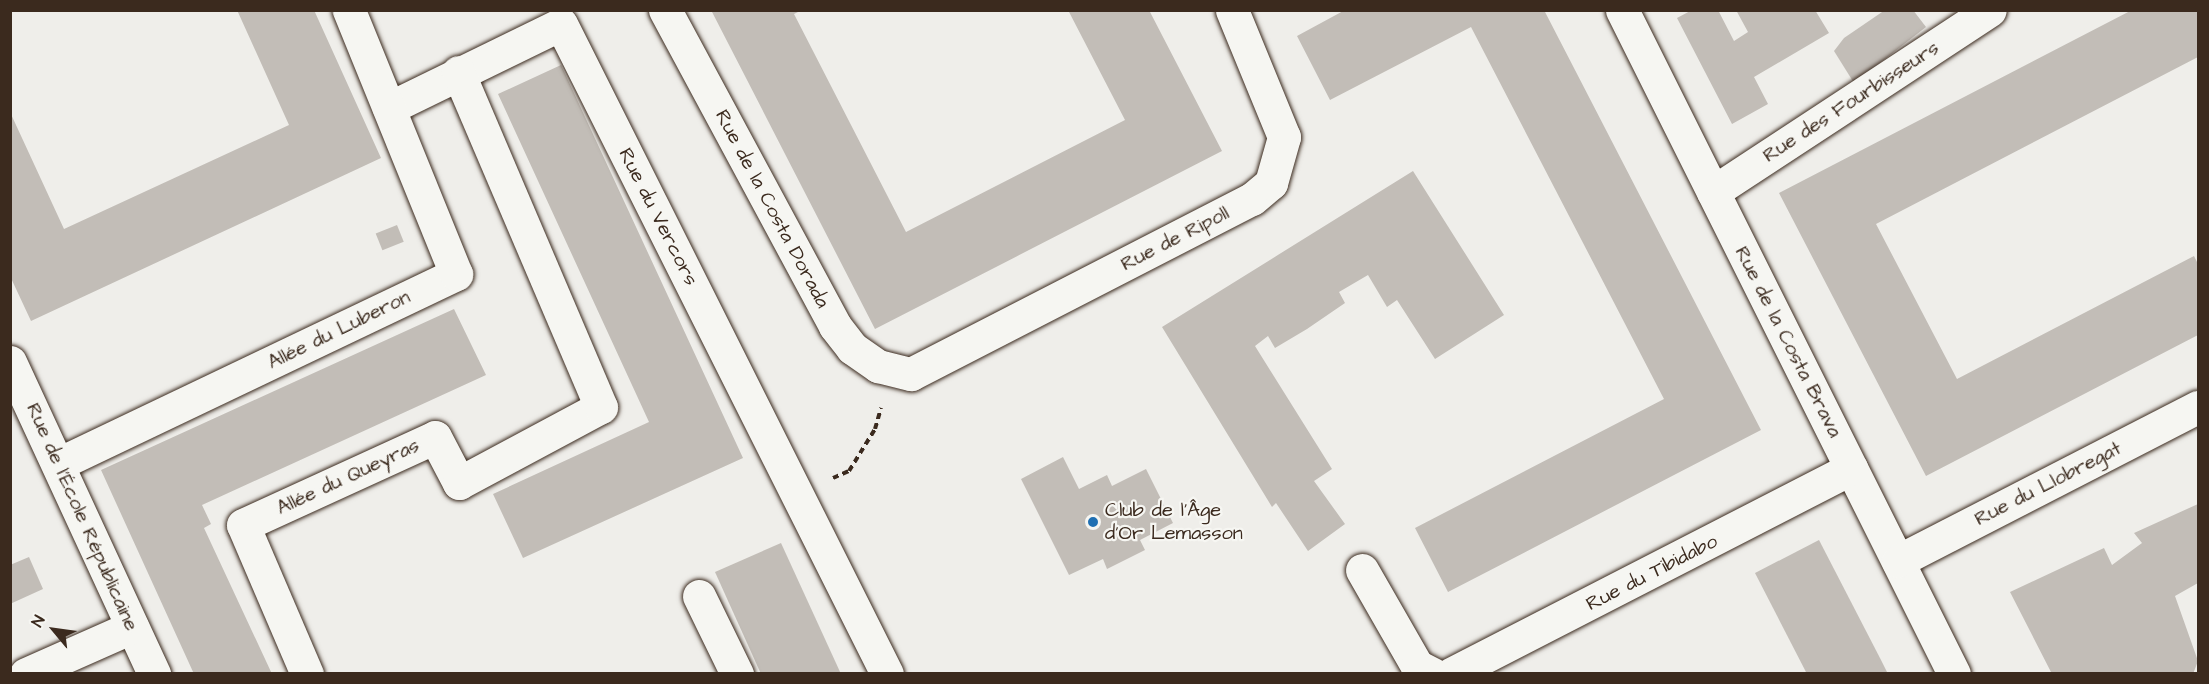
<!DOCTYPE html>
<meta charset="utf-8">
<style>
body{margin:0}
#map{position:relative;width:2209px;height:684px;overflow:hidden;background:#efeeea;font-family:"Architects Daughter",sans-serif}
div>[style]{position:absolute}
.building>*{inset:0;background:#c2bdb7;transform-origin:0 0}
.path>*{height:4px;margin-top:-2px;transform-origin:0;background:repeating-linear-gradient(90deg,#3b2a1e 0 6px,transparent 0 10.5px)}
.roads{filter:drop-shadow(0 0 2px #3b2a1e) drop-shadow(0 0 2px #3b2a1e)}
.street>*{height:33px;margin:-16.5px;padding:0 16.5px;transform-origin:16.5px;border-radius:16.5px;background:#f6f6f2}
.dots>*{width:16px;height:16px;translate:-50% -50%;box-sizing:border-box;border:3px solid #f6f6f2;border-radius:50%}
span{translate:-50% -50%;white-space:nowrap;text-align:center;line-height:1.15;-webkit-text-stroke:4.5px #f6f6f2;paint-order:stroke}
.street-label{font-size:20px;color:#3b2a1e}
.poi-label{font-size:20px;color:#3b2a1e}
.left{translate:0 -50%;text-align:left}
.frame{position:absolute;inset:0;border:12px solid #3b2a1e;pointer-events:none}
.north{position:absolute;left:24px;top:600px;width:60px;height:60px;-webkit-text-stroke:4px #f6f6f2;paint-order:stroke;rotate:299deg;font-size:16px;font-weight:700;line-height:24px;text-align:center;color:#3b2a1e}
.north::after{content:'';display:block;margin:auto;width:21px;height:27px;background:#3b2a1e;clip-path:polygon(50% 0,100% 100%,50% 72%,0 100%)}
</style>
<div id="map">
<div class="building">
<div style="clip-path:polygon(237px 10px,314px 10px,381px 158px,31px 321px,10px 276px,10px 112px,64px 229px,289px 125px)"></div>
<div style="clip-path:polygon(711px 10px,802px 10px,794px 14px,906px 232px,1125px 120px,1068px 10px,1149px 10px,1222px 151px,875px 329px)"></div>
<div style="clip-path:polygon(1345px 10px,1544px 10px,1761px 430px,1448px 592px,1415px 528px,1664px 399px,1471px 27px,1330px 100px,1297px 36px)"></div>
<div style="clip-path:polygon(1692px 10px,1718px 10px,1734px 41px,1748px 32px,1736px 10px,1815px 10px,1829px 33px,1754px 77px,1768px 104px,1732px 124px,1677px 18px)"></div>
<div style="clip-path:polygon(1885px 10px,1913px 10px,1926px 27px,1854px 83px,1834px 51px,1844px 38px)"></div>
<div style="clip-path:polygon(2132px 10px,2198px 10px,2198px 57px,1876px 224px,1957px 379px,2194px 256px,2198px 264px,2198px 335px,1926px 476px,1779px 193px)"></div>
<div style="clip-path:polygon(561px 65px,743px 458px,523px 558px,493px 494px,649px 422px,498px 94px)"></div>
<div style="clip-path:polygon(1413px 171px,1504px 315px,1435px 359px,1397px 300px,1387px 307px,1368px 275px,1339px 292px,1345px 303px,1307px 329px,1275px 348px,1268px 336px,1255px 346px,1332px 469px,1314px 481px,1345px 524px,1308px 551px,1276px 503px,1272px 507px,1162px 327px)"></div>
<div style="left:397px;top:225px;width:18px;height:23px;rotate:68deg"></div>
<div style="clip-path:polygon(454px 309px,486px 375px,202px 505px,211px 524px,204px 528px,272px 674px,194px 674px,101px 470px)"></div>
<div style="clip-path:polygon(1063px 457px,1079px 489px,1107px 475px,1112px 486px,1146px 469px,1173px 523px,1140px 540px,1145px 550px,1107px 569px,1103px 559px,1069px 575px,1021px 479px)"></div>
<div style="clip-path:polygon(2198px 504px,2198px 583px,2175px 596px,2198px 661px,2193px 674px,2052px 674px,2010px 592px,2104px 548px,2112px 565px,2142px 543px,2134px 533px)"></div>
<div style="clip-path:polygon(1819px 540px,1881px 660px,1888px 674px,1807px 674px,1755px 573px)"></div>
<div style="clip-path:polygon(781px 543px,841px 674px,761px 674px,715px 572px)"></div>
<div style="clip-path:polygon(29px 557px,43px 589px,10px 604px,10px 565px)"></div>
</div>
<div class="path">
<div style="left:833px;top:478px;width:17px;rotate:-24deg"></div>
<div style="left:849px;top:471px;width:49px;rotate:-58.2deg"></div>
<div style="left:875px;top:429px;width:22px;rotate:-74deg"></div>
</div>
<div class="roads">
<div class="street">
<div style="left:665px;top:10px;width:359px;rotate:61.7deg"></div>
<div style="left:835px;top:326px;width:28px;rotate:52deg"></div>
<div style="left:852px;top:348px;width:32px;rotate:35deg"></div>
<div style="left:878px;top:366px;width:34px;rotate:14deg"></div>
<div style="left:911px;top:374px;width:383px;rotate:-27.2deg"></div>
<div style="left:1252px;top:199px;width:25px;rotate:-40deg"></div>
<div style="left:1271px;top:183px;width:48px;rotate:-74.2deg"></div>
<div style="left:1284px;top:137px;width:137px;rotate:-112.3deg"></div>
<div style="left:1622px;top:10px;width:742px;rotate:63.43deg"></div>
<div style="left:389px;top:108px;width:191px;rotate:-26deg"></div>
<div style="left:561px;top:24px;width:727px;rotate:63.36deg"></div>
<div style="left:1713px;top:192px;width:331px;rotate:-33.3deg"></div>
<div style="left:10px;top:362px;width:344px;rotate:65.2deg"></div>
<div style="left:60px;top:463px;width:439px;rotate:-25.5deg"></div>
<div style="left:456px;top:274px;width:285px;rotate:-112.1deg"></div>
<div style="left:1898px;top:561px;width:337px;rotate:-27.2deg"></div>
<div style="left:1362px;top:570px;width:111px;rotate:60.2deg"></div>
<div style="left:1417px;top:666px;width:18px;rotate:27deg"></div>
<div style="left:699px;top:596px;width:87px;rotate:64deg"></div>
<div style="left:26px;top:674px;width:116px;rotate:-23.9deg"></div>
<div style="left:307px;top:674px;width:162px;rotate:-113.2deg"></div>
<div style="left:243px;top:525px;width:211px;rotate:-24.6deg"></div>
<div style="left:435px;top:437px;width:52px;rotate:62.4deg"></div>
<div style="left:459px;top:483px;width:161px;rotate:-28.2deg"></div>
<div style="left:601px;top:407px;width:364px;rotate:-113.1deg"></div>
<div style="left:1451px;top:674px;width:450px;rotate:-27.2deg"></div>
</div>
</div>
<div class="dots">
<div style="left:1093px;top:522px;background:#1f6fb2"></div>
</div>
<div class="street-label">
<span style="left:1851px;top:102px;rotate:-33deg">Rue des Fourbisseurs</span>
<span style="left:772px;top:209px;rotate:62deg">Rue de la Costa Dorada</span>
<span style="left:658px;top:217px;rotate:63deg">Rue du Vercors</span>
<span style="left:1175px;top:239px;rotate:-27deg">Rue de Ripoll</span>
<span style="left:339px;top:330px;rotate:-26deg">Allée du Luberon</span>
<span style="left:1788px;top:342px;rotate:63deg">Rue de la Costa Brava</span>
<span style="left:348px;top:477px;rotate:-25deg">Allée du Queyras</span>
<span style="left:2048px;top:484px;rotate:-27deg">Rue du Llobregat</span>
<span style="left:82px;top:517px;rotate:66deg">Rue de l'École Républicaine</span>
<span style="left:1652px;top:573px;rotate:-27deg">Rue du Tibidabo</span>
</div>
<div class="poi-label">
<span class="left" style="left:1105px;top:522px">Club de l'Âge<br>d'Or Lemasson</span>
</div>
<div class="frame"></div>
<div class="north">N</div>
</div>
